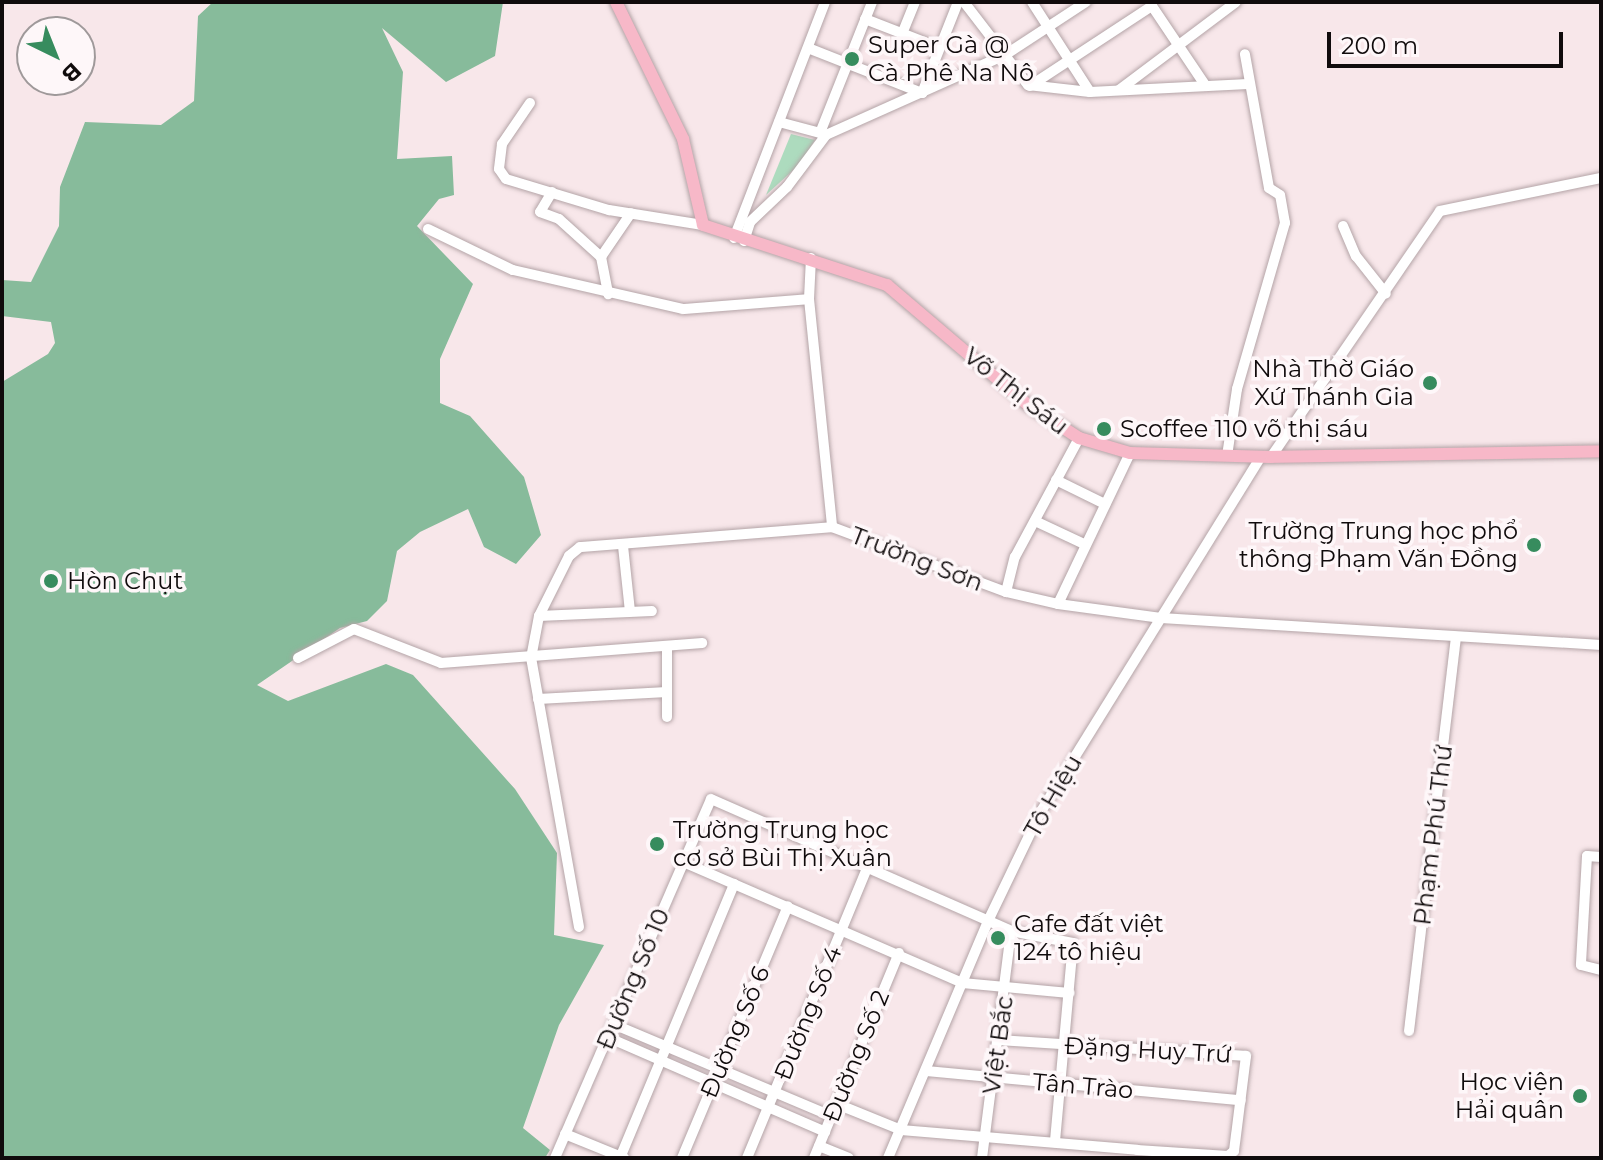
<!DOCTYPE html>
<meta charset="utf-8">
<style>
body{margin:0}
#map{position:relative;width:1603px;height:1160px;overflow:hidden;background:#f8e7ea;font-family:Montserrat,sans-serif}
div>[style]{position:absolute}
.green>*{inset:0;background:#addbbe}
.forest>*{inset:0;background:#87bb9b}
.roads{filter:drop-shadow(0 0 2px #b4a4a7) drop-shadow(0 0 2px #b4a4a7)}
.minor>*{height:10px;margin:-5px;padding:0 5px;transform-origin:5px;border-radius:5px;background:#fff}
.major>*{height:12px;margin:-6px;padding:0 6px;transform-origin:6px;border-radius:6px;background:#f7b8c8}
.dots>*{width:22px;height:22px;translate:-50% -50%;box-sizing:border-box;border:4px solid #fef7f9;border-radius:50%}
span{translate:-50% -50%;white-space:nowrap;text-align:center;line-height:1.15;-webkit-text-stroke:7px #fef7f9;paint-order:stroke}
.poi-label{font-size:24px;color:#100b0c}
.left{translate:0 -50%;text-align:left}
.right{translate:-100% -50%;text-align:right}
.street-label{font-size:24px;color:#100b0c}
.frame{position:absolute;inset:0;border:4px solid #100b0c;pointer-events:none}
.north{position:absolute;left:16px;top:16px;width:80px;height:80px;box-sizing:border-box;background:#fef7f9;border:2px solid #9f999a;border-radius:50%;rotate:137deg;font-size:22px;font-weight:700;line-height:32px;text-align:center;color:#100b0c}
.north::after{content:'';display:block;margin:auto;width:28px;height:36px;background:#378c5e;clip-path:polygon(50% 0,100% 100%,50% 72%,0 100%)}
.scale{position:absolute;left:1327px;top:32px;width:236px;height:36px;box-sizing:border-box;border:4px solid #100b0c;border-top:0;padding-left:10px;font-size:24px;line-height:28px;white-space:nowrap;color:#100b0c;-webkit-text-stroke:6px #fef7f9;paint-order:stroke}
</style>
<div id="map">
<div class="green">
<div style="clip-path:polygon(791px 134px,815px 140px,800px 164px,766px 195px)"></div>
</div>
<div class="forest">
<div style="clip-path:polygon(213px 2px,503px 2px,495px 56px,446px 82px,382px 28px,403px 72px,397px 159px,452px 156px,454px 195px,439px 199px,417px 226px,473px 284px,440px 359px,440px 403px,470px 416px,524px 477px,541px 535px,516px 564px,484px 547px,468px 509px,420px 532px,397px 551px,387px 601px,367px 621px,340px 628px,257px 685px,288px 701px,386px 664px,413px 675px,515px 789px,557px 853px,554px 935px,604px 945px,559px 1025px,523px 1128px,550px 1150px,545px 1158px,2px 1158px,2px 382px,48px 354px,55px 343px,51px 322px,2px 316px,2px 280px,31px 282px,59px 226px,60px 187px,85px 122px,161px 125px,194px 101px,198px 16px)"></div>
</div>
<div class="roads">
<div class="minor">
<div style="left:964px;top:2px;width:105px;rotate:52.4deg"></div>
<div style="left:1028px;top:85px;width:62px;rotate:6.4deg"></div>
<div style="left:1090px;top:92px;width:158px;rotate:-2.9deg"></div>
<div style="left:1032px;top:2px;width:107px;rotate:57.2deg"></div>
<div style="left:865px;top:19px;width:80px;rotate:21.1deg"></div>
<div style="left:902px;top:34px;width:35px;rotate:-68deg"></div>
<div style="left:808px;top:48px;width:123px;rotate:21.5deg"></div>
<div style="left:922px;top:93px;width:98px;rotate:-68.4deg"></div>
<div style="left:1030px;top:86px;width:146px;rotate:-33.3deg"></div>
<div style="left:1152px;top:6px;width:95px;rotate:56.1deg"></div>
<div style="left:1119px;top:90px;width:146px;rotate:-36.9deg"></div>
<div style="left:530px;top:103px;width:50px;rotate:124.3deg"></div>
<div style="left:502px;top:144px;width:25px;rotate:97deg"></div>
<div style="left:499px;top:169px;width:12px;rotate:55deg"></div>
<div style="left:506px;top:179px;width:108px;rotate:16.8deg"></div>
<div style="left:609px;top:210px;width:95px;rotate:9.1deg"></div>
<div style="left:779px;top:122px;width:47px;rotate:14.9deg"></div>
<div style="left:820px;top:133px;width:141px;rotate:-68.3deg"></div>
<div style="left:552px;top:192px;width:23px;rotate:121deg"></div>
<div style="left:540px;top:212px;width:20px;rotate:20deg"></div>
<div style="left:559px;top:219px;width:57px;rotate:42.1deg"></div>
<div style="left:601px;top:257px;width:38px;rotate:79deg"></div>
<div style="left:1343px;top:226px;width:33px;rotate:67deg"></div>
<div style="left:1356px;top:256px;width:48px;rotate:51.7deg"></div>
<div style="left:428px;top:229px;width:94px;rotate:25.8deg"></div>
<div style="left:513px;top:270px;width:174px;rotate:12.9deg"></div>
<div style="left:683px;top:309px;width:126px;rotate:-4.5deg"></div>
<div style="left:809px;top:299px;width:229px;rotate:84.2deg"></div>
<div style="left:734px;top:238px;width:253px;rotate:-68.9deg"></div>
<div style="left:744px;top:241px;width:20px;rotate:-72deg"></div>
<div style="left:750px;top:222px;width:51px;rotate:-43.4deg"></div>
<div style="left:787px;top:187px;width:65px;rotate:-53.1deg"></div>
<div style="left:826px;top:135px;width:196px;rotate:-24.1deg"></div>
<div style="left:1005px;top:55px;width:97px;rotate:-33.2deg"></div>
<div style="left:601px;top:257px;width:53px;rotate:-55.7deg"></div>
<div style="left:809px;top:299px;width:41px;rotate:-87.2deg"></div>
<div style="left:1227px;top:456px;width:68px;rotate:-81.5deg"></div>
<div style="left:1237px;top:389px;width:173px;rotate:-73.9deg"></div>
<div style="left:1285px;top:223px;width:28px;rotate:-100deg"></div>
<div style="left:1280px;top:195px;width:13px;rotate:-148deg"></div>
<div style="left:1269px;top:188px;width:136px;rotate:-100.2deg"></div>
<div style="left:1271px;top:457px;width:298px;rotate:-55.5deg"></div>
<div style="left:1440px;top:211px;width:164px;rotate:-11.6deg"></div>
<div style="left:1056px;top:480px;width:55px;rotate:26.1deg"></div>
<div style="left:1035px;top:521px;width:56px;rotate:25.2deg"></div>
<div style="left:623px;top:546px;width:66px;rotate:83.9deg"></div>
<div style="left:1006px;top:592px;width:36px;rotate:-76deg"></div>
<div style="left:1015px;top:557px;width:135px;rotate:-61.7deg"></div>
<div style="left:1058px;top:604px;width:167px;rotate:-64.5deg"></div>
<div style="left:539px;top:616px;width:113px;rotate:-2.5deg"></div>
<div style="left:667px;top:646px;width:71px;rotate:90deg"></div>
<div style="left:298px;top:658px;width:63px;rotate:-27.4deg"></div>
<div style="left:354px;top:629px;width:93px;rotate:21.3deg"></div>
<div style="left:441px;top:663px;width:262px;rotate:-4.4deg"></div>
<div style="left:538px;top:699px;width:129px;rotate:-3.1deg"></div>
<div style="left:1601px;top:857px;width:14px;rotate:-176deg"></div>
<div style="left:1587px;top:856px;width:109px;rotate:93.2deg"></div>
<div style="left:1581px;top:965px;width:21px;rotate:14deg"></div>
<div style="left:683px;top:862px;width:304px;rotate:23.4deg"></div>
<div style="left:962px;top:983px;width:108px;rotate:5.3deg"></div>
<div style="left:579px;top:927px;width:273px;rotate:-100.1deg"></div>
<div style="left:531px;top:658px;width:43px;rotate:-79.2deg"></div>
<div style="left:539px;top:616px;width:67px;rotate:-63.4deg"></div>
<div style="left:569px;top:556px;width:14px;rotate:-39deg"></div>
<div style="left:580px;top:547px;width:253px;rotate:-4.5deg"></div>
<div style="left:832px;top:527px;width:186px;rotate:20.5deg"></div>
<div style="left:1006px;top:592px;width:53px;rotate:13deg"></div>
<div style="left:1058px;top:604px;width:104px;rotate:7.7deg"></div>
<div style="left:1161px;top:618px;width:441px;rotate:3.5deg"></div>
<div style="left:613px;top:1024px;width:237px;rotate:22.9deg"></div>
<div style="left:1409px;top:1031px;width:395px;rotate:-83.2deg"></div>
<div style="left:607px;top:1037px;width:238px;rotate:23.5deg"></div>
<div style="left:926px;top:1071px;width:316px;rotate:5.3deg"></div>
<div style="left:837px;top:1104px;width:69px;rotate:22.1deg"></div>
<div style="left:901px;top:1130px;width:237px;rotate:4.8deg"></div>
<div style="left:1137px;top:1150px;width:91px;rotate:3.8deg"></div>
<div style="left:1228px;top:1156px;width:8px;rotate:-40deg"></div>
<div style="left:1234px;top:1151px;width:96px;rotate:-82.8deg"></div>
<div style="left:1246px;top:1056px;width:247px;rotate:-176.3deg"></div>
<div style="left:565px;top:1134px;width:64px;rotate:22.1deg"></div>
<div style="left:819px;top:1146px;width:32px;rotate:22deg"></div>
<div style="left:555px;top:1158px;width:391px;rotate:-66.5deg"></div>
<div style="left:711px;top:799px;width:328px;rotate:23.7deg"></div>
<div style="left:1011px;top:931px;width:63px;rotate:11deg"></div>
<div style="left:1073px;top:943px;width:200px;rotate:95.2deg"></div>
<div style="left:620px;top:1158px;width:297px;rotate:-67.4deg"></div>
<div style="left:682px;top:1158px;width:273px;rotate:-67.2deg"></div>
<div style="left:747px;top:1158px;width:314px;rotate:-67.5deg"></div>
<div style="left:814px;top:1158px;width:222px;rotate:-67.5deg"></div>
<div style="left:888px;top:1158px;width:257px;rotate:-67.1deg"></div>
<div style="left:988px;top:921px;width:120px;rotate:-64.3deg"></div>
<div style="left:1040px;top:813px;width:419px;rotate:-58.2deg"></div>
<div style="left:982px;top:1158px;width:229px;rotate:-82.7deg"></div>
</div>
<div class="major">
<div style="left:616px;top:2px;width:153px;rotate:63.9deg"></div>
<div style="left:683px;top:139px;width:88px;rotate:76.9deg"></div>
<div style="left:703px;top:225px;width:194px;rotate:18.1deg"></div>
<div style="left:887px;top:285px;width:185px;rotate:40.4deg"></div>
<div style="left:1028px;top:405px;width:61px;rotate:32.9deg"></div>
<div style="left:1079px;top:438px;width:53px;rotate:16.4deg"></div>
<div style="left:1130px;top:453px;width:141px;rotate:1.6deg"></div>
<div style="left:1271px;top:457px;width:330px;rotate:-1deg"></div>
</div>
</div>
<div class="dots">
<div style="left:852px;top:59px;background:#378c5e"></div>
<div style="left:1430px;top:383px;background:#378c5e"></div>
<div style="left:1104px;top:429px;background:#378c5e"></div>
<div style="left:1534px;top:545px;background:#378c5e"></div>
<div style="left:51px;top:581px;background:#378c5e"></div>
<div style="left:657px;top:844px;background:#378c5e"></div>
<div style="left:998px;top:938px;background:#378c5e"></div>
<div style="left:1580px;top:1096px;background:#378c5e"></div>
</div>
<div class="poi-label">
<span class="left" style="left:868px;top:59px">Super Gà @<br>Cà Phê Na Nô</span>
<span class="right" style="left:1414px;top:383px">Nhà Thờ Giáo<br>Xứ Thánh Gia</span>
<span class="left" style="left:1120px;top:429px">Scoffee 110 võ thị sáu</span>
<span class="right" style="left:1518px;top:545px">Trường Trung học phổ<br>thông Phạm Văn Đồng</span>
<span class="left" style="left:67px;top:581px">Hòn Chụt</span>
<span class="left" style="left:673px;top:844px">Trường Trung học<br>cơ sở Bùi Thị Xuân</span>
<span class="left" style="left:1014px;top:938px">Cafe đất việt<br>124 tô hiệu</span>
<span class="right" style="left:1564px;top:1096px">Học viện<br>Hải quân</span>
</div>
<div class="street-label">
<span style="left:1016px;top:391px;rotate:38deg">Võ Thị Sáu</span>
<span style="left:917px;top:559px;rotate:21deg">Trường Sơn</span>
<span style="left:1053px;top:796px;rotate:-60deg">Tô Hiệu</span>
<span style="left:1433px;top:835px;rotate:-83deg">Phạm Phú Thứ</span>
<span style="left:633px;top:979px;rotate:-67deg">Đường Số 10</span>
<span style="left:808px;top:1013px;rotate:-68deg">Đường Số 4</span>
<span style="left:735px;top:1032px;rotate:-67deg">Đường Số 6</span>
<span style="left:998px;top:1045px;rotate:-82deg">Việt Bắc</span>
<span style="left:1148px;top:1050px;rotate:3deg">Đặng Huy Trứ</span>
<span style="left:856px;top:1056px;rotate:-68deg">Đường Số 2</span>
<span style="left:1083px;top:1086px;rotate:5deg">Tân Trào</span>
</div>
<div class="frame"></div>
<div class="north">B</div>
<div class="scale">200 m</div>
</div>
